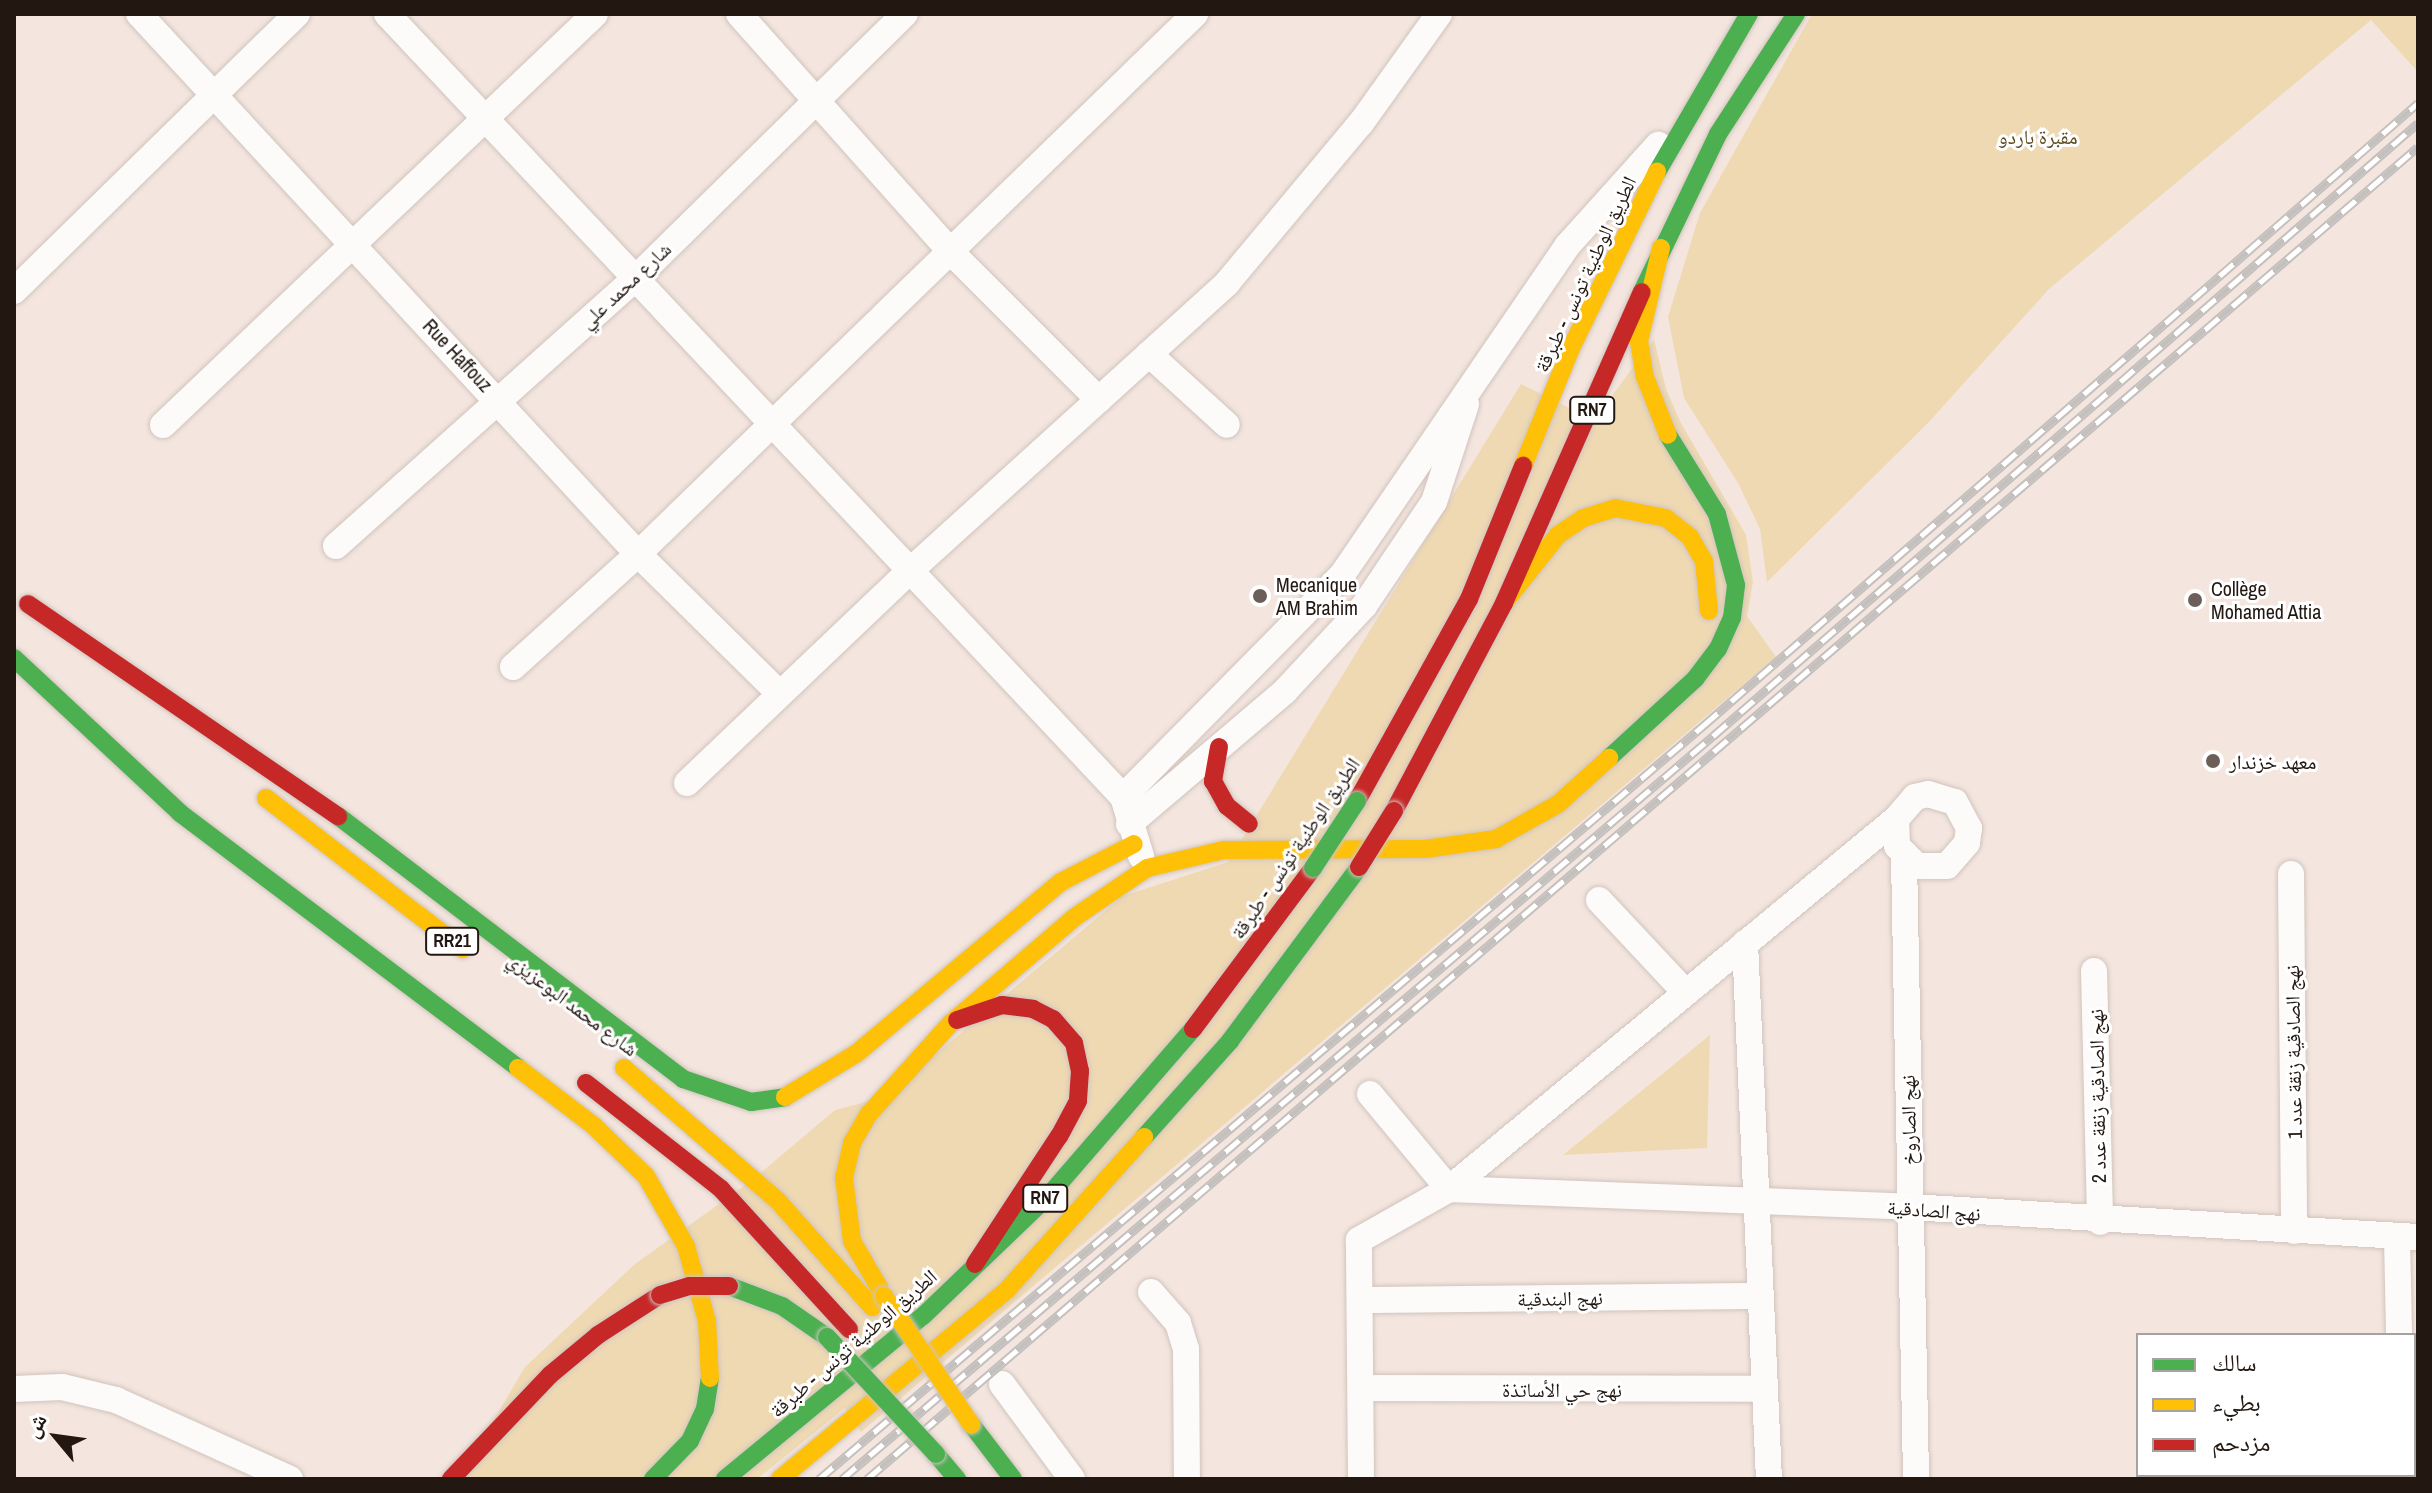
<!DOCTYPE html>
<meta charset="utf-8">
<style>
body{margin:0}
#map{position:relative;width:2432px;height:1493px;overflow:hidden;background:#f4e6df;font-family:"Archivo Narrow","Noto Naskh Arabic",sans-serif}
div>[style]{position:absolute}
.green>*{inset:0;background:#efd9b3}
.roads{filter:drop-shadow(0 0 2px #d0c4bd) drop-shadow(0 0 2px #d0c4bd)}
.street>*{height:26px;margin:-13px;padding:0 13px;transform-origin:13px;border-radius:13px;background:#fdfbfa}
.fast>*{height:18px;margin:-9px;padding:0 9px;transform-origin:9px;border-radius:9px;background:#4caf50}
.slow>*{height:18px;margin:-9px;padding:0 9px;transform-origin:9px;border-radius:9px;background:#ffc107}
.jam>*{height:18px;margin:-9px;padding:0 9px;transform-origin:9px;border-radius:9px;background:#c62828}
.rail>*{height:9px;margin-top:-4.5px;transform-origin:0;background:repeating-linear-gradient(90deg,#fff 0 18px,#c4c0be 0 36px);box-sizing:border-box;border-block:2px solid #c4c0be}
.bridges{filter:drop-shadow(0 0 2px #d0c4bd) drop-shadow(0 0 2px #d0c4bd)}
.fast-bridge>*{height:18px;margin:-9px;padding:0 9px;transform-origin:9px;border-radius:9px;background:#4caf50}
.slow-bridge>*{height:18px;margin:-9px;padding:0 9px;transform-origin:9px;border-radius:9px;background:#ffc107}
.jam-bridge>*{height:18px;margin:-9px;padding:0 9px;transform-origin:9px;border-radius:9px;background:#c62828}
.dots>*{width:22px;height:22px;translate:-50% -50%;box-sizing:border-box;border:4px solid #fff;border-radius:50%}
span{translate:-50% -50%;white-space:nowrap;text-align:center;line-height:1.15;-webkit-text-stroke:6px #fff;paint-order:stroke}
.shield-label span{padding:2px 6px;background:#fff;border:2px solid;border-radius:6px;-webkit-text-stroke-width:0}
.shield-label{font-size:18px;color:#221711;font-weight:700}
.park-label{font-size:20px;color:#5b4a22}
.street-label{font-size:20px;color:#221711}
.poi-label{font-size:20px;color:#221711}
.left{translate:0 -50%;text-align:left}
.frame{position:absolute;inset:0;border:16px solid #221711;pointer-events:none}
.legend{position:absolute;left:2136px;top:1333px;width:280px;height:144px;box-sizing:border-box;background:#fff;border:2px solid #a7a2a0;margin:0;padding:10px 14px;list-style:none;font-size:24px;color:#221711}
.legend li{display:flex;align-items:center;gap:16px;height:40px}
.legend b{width:40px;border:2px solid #a7a2a0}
.north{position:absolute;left:16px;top:1397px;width:80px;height:80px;-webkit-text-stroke:6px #fff;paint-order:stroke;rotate:299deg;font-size:22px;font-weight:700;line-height:32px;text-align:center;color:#221711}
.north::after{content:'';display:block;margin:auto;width:28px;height:36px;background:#221711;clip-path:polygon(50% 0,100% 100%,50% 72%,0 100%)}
</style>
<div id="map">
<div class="green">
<div style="clip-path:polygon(1812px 14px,2418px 14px,2418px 72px,2371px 20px,2049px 289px,1928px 423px,1767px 582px,1760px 529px,1738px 483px,1684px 398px,1668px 317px,1700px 213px)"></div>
<div style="clip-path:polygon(1654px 339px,1666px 389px,1681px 423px,1746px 535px,1753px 582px,1747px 616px,1776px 657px,861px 1432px,845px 1408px,757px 1479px,452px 1479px,471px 1458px,525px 1367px,635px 1264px,751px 1181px,835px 1110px,885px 1097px,1123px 896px,1228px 862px,1521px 384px,1594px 420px)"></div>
<div style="clip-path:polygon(1710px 1035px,1707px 1148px,1563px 1155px)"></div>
</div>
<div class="roads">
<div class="street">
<div style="left:139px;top:14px;width:735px;rotate:47.26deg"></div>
<div style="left:638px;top:554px;width:199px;rotate:44.6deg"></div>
<div style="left:387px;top:14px;width:1075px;rotate:46.77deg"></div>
<div style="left:1123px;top:797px;width:62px;rotate:73deg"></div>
<div style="left:739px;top:14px;width:316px;rotate:48.3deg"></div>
<div style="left:949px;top:250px;width:212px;rotate:45deg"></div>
<div style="left:14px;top:291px;width:396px;rotate:-44.4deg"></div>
<div style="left:1149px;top:354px;width:105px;rotate:42.3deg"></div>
<div style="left:163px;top:425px;width:596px;rotate:-43.57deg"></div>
<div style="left:336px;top:546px;width:402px;rotate:-41.8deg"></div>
<div style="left:636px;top:278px;width:377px;rotate:-44.5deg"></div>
<div style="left:513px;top:667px;width:169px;rotate:-42.1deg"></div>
<div style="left:638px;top:554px;width:776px;rotate:-44.11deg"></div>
<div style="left:687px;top:783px;width:309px;rotate:-43.6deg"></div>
<div style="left:911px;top:570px;width:427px;rotate:-42.2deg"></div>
<div style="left:1227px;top:283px;width:209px;rotate:-50.1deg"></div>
<div style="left:1361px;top:123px;width:134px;rotate:-54.4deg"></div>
<div style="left:1123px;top:797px;width:312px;rotate:-45.4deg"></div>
<div style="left:1342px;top:575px;width:400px;rotate:-55.6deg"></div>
<div style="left:1568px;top:245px;width:135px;rotate:-48deg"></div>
<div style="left:1129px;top:824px;width:205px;rotate:-40.4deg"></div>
<div style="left:1285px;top:691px;width:116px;rotate:-47.1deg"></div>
<div style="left:1364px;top:606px;width:125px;rotate:-56.1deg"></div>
<div style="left:1434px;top:502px;width:103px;rotate:-71.9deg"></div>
<div style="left:1904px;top:858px;width:621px;rotate:88.89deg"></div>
<div style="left:2291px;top:874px;width:357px;rotate:89.5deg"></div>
<div style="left:1599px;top:900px;width:126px;rotate:46.9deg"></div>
<div style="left:1745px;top:943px;width:537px;rotate:87.44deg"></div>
<div style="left:2094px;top:971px;width:251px;rotate:88.6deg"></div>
<div style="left:1370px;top:1094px;width:124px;rotate:50.3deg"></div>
<div style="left:1449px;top:1189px;width:461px;rotate:2.2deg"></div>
<div style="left:1910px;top:1207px;width:509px;rotate:3.38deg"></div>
<div style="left:2397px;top:1237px;width:98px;rotate:88.8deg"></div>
<div style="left:1151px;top:1292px;width:41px;rotate:48.9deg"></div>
<div style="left:1178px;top:1323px;width:27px;rotate:73deg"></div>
<div style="left:1186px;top:1349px;width:130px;rotate:89.6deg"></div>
<div style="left:1362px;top:1300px;width:396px;rotate:-0.6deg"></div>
<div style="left:1002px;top:1384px;width:118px;rotate:53.6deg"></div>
<div style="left:1362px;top:1388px;width:400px;rotate:0.1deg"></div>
<div style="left:14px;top:1389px;width:48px;rotate:-2.4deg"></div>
<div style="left:62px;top:1387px;width:56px;rotate:13.5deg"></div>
<div style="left:116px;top:1400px;width:191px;rotate:24.4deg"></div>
<div style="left:2402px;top:1475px;width:4px;rotate:90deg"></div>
<div style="left:1361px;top:1479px;width:239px;rotate:-90.5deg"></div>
<div style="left:1359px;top:1240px;width:103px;rotate:-29.5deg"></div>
<div style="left:1449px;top:1189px;width:580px;rotate:-39.62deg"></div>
<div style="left:1896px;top:819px;width:29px;rotate:-49deg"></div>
<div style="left:1915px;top:797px;width:13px;rotate:-13deg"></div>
<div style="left:1928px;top:794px;width:28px;rotate:17deg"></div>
<div style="left:1955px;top:802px;width:30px;rotate:62deg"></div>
<div style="left:1969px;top:828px;width:15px;rotate:98deg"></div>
<div style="left:1967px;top:843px;width:30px;rotate:131deg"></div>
<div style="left:1947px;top:866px;width:30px;rotate:180deg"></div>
<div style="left:1917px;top:866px;width:28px;rotate:-135deg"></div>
<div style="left:1897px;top:846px;width:27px;rotate:-92deg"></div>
</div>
<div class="fast">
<div style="left:1657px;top:172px;width:183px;rotate:-59.8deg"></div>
<div style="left:1642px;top:292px;width:175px;rotate:-64.3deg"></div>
<div style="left:1718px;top:134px;width:143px;rotate:-57deg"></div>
<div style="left:14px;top:658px;width:227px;rotate:43deg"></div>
<div style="left:180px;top:813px;width:423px;rotate:37deg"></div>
<div style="left:1609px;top:758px;width:117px;rotate:-42.6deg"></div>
<div style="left:1695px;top:679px;width:38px;rotate:-53deg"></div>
<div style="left:1718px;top:649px;width:34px;rotate:-66deg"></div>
<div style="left:1732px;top:618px;width:33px;rotate:-83deg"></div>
<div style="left:1736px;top:585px;width:73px;rotate:-105deg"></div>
<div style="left:1717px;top:514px;width:93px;rotate:-121.8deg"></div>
<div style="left:338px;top:816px;width:434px;rotate:37.3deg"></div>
<div style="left:683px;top:1079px;width:72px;rotate:18.7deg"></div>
<div style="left:751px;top:1102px;width:34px;rotate:-8deg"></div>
<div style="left:1144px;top:1137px;width:129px;rotate:-48.1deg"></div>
<div style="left:1230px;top:1041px;width:217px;rotate:-53.4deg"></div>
<div style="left:729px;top:1286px;width:57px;rotate:20.7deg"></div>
<div style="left:782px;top:1306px;width:55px;rotate:34.6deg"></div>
<div style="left:971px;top:1424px;width:69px;rotate:52.6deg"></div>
<div style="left:936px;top:1454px;width:33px;rotate:50deg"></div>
<div style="left:653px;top:1479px;width:53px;rotate:-45.8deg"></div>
<div style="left:690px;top:1441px;width:35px;rotate:-65deg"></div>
<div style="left:705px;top:1409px;width:31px;rotate:-81deg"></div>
<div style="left:725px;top:1479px;width:256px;rotate:-39.5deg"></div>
<div style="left:923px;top:1316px;width:176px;rotate:-43.8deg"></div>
<div style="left:1050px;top:1194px;width:218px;rotate:-49.1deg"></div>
</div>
<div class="slow">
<div style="left:1661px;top:248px;width:96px;rotate:103.3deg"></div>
<div style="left:1639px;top:341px;width:36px;rotate:81deg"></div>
<div style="left:1645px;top:377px;width:62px;rotate:68.4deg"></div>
<div style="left:1523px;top:466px;width:130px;rotate:-67.8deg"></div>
<div style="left:1572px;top:346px;width:194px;rotate:-64deg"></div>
<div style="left:1504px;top:603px;width:87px;rotate:-51.5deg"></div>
<div style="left:1558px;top:535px;width:30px;rotate:-34deg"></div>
<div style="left:1583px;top:518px;width:34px;rotate:-17deg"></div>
<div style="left:1615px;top:508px;width:52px;rotate:11.1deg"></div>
<div style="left:1666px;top:518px;width:31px;rotate:38deg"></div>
<div style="left:1690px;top:537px;width:28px;rotate:60deg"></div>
<div style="left:1704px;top:561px;width:50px;rotate:84.3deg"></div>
<div style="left:266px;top:798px;width:248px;rotate:37.5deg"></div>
<div style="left:1147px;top:868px;width:79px;rotate:-13.2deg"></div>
<div style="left:1224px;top:850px;width:201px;rotate:-0.3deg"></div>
<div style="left:1425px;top:849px;width:72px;rotate:-8deg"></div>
<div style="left:1496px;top:839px;width:71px;rotate:-29.4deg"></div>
<div style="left:1558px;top:804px;width:69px;rotate:-42deg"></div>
<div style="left:518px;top:1068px;width:96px;rotate:37.3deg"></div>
<div style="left:594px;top:1126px;width:72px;rotate:43.9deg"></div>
<div style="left:646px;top:1176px;width:81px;rotate:60.3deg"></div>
<div style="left:686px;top:1246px;width:78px;rotate:74.4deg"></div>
<div style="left:707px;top:1321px;width:57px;rotate:87deg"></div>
<div style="left:624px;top:1068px;width:203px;rotate:40.8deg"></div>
<div style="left:778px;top:1201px;width:142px;rotate:48.4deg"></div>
<div style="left:785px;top:1097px;width:84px;rotate:-31.4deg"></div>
<div style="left:857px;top:1053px;width:266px;rotate:-40deg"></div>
<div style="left:1061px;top:882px;width:82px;rotate:-27.5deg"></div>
<div style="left:879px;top:1287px;width:53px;rotate:-120.4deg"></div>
<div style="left:852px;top:1241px;width:64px;rotate:-97.2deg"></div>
<div style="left:844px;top:1178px;width:36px;rotate:-77deg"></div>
<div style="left:852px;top:1143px;width:34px;rotate:-60deg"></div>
<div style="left:869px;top:1114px;width:122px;rotate:-48deg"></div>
<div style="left:951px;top:1023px;width:163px;rotate:-40.5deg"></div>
<div style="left:1075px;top:917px;width:87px;rotate:-34.2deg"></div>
<div style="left:780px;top:1479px;width:294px;rotate:-39.8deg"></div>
<div style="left:1006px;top:1291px;width:207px;rotate:-48.1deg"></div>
</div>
<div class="jam">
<div style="left:28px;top:604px;width:376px;rotate:34.4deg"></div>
<div style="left:1219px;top:747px;width:35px;rotate:100deg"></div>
<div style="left:1213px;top:781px;width:29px;rotate:61deg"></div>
<div style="left:1227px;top:806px;width:28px;rotate:39deg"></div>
<div style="left:1357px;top:801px;width:231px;rotate:-61deg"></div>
<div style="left:1469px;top:599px;width:144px;rotate:-67.9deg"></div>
<div style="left:1394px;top:811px;width:235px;rotate:-62.1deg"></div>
<div style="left:1504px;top:603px;width:340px;rotate:-66.1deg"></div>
<div style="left:957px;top:1020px;width:47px;rotate:-18.4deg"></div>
<div style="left:1002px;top:1005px;width:31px;rotate:7deg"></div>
<div style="left:1033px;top:1009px;width:22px;rotate:27deg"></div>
<div style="left:1053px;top:1019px;width:32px;rotate:49deg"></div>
<div style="left:1074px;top:1043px;width:29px;rotate:78deg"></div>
<div style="left:1080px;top:1071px;width:30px;rotate:94deg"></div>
<div style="left:1078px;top:1101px;width:40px;rotate:118deg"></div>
<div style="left:1059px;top:1136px;width:153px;rotate:123.3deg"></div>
<div style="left:1193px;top:1029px;width:201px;rotate:-53.3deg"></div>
<div style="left:586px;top:1083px;width:172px;rotate:38.1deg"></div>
<div style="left:721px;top:1189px;width:190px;rotate:47.6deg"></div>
<div style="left:451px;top:1479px;width:144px;rotate:-46.4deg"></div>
<div style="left:550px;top:1375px;width:62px;rotate:-39.8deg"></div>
<div style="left:598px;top:1335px;width:74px;rotate:-32.8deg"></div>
</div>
</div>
<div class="rail">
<div style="left:819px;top:1479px;width:1163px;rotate:-40.43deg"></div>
<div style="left:1704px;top:725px;width:947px;rotate:-41.06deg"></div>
<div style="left:842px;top:1479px;width:1145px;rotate:-40.47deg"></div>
<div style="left:1713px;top:736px;width:934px;rotate:-41.01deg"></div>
<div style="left:867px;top:1479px;width:2044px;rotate:-40.66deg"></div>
</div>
<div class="bridges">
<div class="fast-bridge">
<div style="left:1313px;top:868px;width:80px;rotate:-56.7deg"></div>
<div style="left:827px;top:1337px;width:160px;rotate:47deg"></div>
</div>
<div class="slow-bridge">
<div style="left:884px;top:1296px;width:155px;rotate:55.8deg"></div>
</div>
<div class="jam-bridge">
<div style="left:1359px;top:867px;width:66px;rotate:-58deg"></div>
<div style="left:660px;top:1295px;width:31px;rotate:-17deg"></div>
<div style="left:690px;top:1286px;width:39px"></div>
</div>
</div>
<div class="dots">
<div style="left:1260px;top:596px;background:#6c5f59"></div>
<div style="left:2195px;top:600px;background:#6c5f59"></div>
<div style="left:2213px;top:761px;background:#6c5f59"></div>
</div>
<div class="shield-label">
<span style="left:1592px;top:410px">RN7</span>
<span style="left:452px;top:941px">RR21</span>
<span style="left:1045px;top:1198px">RN7</span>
</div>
<div class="park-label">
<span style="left:2038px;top:136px">مقبرة باردو</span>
</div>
<div class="street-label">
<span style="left:1585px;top:274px;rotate:-65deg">الطريق الوطنية تونس - طبرقة</span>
<span style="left:625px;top:285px;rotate:-43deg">شارع محمد علي</span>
<span style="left:458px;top:355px;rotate:47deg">Rue Haffouz</span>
<span style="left:1295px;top:848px;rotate:-56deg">الطريق الوطنية تونس - طبرقة</span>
<span style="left:573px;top:1004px;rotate:37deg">شارع محمد البوعزيزي</span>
<span style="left:2293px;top:1052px;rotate:-91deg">نهج الصادقية زنقة عدد 1</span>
<span style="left:2097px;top:1096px;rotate:-91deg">نهج الصادقية زنقة عدد 2</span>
<span style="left:1908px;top:1120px;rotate:-91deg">نهج الصاروخ</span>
<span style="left:1934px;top:1210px;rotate:4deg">نهج الصادقية</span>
<span style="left:1560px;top:1298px;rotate:-1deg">نهج البندقية</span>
<span style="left:853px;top:1343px;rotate:-41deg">الطريق الوطنية تونس - طبرقة</span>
<span style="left:1562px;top:1389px">نهج حي الأساتذة</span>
</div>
<div class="poi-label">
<span class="left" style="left:1276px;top:596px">Mecanique<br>AM Brahim</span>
<span class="left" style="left:2211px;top:600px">Collège<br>Mohamed Attia</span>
<span class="left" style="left:2229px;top:761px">معهد خزندار</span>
</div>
<div class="frame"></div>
<ul class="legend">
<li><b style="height:10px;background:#4caf50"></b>سالك</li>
<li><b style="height:10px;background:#ffc107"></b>بطيء</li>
<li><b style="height:10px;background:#c62828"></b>مزدحم</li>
</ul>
<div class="north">ش</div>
</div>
